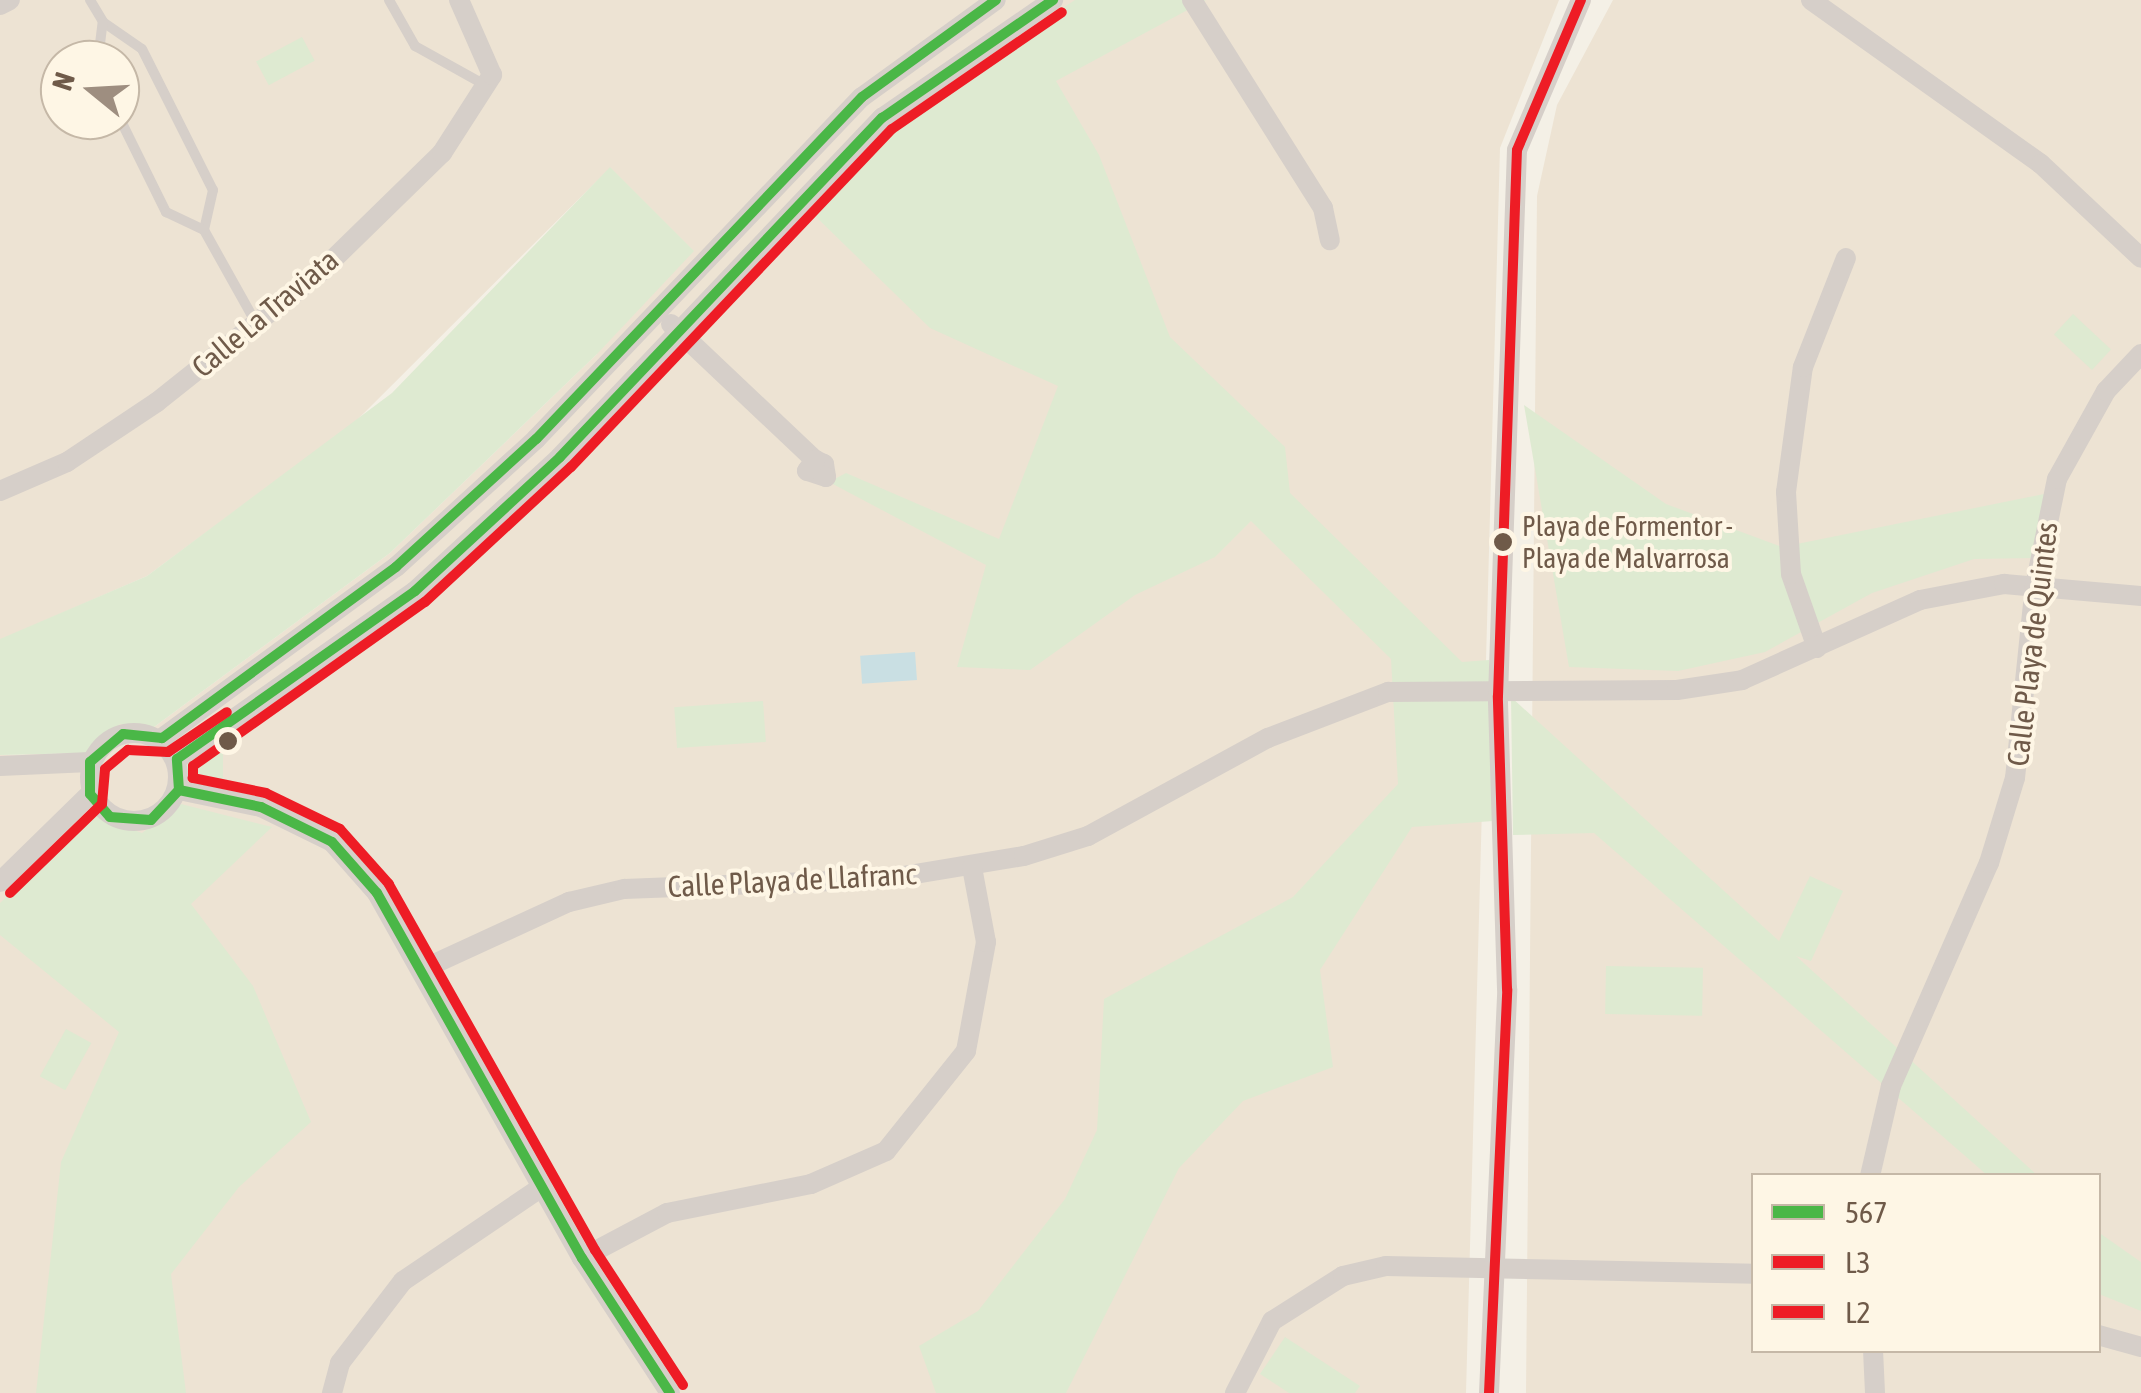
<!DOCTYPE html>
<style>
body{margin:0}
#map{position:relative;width:2141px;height:1393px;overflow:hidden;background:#f4f0e6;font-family:"Asap Condensed",sans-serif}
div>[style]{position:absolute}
.residential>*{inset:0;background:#ede3d3}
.green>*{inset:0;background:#deead1;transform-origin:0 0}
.water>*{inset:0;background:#c9dfe3;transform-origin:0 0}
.lane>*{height:10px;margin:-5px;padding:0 5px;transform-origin:5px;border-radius:5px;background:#d6cfc9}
.street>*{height:20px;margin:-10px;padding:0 10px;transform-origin:10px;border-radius:10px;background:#d6cfc9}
.street>.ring{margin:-10px;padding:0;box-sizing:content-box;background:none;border:20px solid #d6cfc9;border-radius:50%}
.bus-1>*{height:10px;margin:-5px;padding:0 5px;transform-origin:5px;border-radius:5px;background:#4ab747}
.bus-2>*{height:10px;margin:-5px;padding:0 5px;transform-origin:5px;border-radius:5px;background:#ee1c25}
.bus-3>*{height:10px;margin:-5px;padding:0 5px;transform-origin:5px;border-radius:5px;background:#ee1c25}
.dots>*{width:28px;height:28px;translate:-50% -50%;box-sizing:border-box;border:5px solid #fef6e5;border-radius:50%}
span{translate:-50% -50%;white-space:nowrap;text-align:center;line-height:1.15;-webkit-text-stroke:8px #fef6e5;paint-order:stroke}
.bus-label{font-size:28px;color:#6f5a49}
.left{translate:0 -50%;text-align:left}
.street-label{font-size:30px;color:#6f5a49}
.legend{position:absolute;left:1751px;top:1173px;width:350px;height:180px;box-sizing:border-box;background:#fef6e5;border:2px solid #c5b8a7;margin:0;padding:12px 18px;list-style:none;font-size:30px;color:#6f5a49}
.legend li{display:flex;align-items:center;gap:20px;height:50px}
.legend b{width:50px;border:2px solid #c5b8a7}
.north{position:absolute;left:40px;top:40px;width:100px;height:100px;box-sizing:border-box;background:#fef6e5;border:2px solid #c5b8a7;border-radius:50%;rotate:288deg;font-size:28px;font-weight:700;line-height:40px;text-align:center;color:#6f5a49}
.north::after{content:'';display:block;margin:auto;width:35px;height:45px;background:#9e8e80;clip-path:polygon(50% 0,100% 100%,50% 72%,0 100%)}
</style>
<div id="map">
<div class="residential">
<div style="clip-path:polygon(evenodd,0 0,1559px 0,1500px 148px,1466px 1393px,0 1393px,0 755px,87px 753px,120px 723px,154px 727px,390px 553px,597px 354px,610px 168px,354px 423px,147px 576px,0 640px,0 0,60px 60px,120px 60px,120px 120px,60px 120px,60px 60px)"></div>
<div style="clip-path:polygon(evenodd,1613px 0,2141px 0,2141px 1393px,1526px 1393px,1537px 196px,1557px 105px,1613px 0,1754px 1176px,2098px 1176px,2098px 1350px,1754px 1350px,1754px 1176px)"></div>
</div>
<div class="green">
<div style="clip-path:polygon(1075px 0,1206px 0,1056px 81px,1099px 155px,1170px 337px,1285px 447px,1290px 493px,1462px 662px,1489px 660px,1493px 821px,1412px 827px,1320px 970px,1333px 1067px,1243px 1101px,1179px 1168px,1066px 1393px,936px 1393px,919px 1346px,978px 1311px,1065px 1199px,1097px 1130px,1104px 999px,1293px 897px,1398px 784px,1391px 659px,1251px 521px,1215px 557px,1135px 595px,1030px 670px,957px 667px,986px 565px,829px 482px,846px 473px,999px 539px,1058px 386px,930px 328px,808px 209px,897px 115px)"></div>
<div style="left:302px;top:37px;width:27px;height:52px;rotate:62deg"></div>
<div style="clip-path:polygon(610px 167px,694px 251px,597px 354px,390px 553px,154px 727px,120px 724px,87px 753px,0 755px,0 639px,147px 576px,392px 393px)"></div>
<div style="left:2073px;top:314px;width:52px;height:28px;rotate:43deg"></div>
<div style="clip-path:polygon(1524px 405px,1666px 504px,1782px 547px,2049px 493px,2034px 558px,1974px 559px,1872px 593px,1765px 652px,1678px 671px,1569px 667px)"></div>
<div style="clip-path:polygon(1511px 697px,1779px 941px,1810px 876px,1843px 891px,1811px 961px,1796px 956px,2037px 1175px,1987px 1175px,1594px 833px,1513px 835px)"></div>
<div style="left:763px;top:701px;width:41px;height:89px;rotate:86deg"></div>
<div style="clip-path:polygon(242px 721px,247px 731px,223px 749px,223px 791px,184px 784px,181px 761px)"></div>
<div style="clip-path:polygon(181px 804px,272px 827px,191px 904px,253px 986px,311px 1122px,239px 1187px,171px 1274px,186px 1393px,36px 1393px,61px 1162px,119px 1032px,0 935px,0 903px,95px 816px,142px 833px)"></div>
<div style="left:1606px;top:966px;width:97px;height:48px;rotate:1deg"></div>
<div style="left:66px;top:1029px;width:29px;height:54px;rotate:29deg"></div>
<div style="clip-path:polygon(2098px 1232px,2141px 1262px,2141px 1311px,2099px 1294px)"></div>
<div style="clip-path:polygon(1285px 1337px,1360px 1386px,1355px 1393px,1289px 1393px,1260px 1374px)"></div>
</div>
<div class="water">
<div style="left:915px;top:652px;width:28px;height:55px;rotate:86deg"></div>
</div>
<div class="lane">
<div style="left:90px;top:0;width:26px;rotate:59deg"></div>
<div style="left:103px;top:22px;width:47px;rotate:34.7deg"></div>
<div style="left:142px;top:49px;width:158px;rotate:63.3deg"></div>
<div style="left:213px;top:190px;width:41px;rotate:102.7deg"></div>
<div style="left:204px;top:230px;width:107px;rotate:60.8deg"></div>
<div style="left:389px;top:0;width:53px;rotate:60.5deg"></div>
<div style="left:415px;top:46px;width:80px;rotate:29.1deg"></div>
<div style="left:98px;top:60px;width:38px;rotate:-83deg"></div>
<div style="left:120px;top:119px;width:104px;rotate:63.7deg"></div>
<div style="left:166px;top:212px;width:42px;rotate:25.3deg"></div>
</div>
<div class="street">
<div style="left:1192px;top:0;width:246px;rotate:57.8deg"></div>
<div style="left:1323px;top:208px;width:33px;rotate:78deg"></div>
<div style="left:1811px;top:0;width:282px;rotate:35.5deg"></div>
<div style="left:2041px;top:164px;width:137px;rotate:43.2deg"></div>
<div style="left:0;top:5px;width:11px;rotate:-27deg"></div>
<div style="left:671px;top:324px;width:198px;rotate:43.4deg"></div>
<div style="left:815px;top:460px;width:10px;rotate:24deg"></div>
<div style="left:824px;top:464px;width:13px;rotate:81deg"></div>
<div style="left:826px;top:477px;width:20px;rotate:-162deg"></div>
<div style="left:807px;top:471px;width:14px;rotate:-54deg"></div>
<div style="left:0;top:491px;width:73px;rotate:-23.4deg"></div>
<div style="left:67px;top:462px;width:108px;rotate:-33.7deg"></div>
<div style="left:157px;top:402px;width:207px;rotate:-38.5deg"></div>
<div style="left:319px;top:273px;width:172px;rotate:-44.3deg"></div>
<div style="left:442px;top:153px;width:93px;rotate:-57.3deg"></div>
<div style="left:492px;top:75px;width:82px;rotate:-113.7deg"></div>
<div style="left:1817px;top:648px;width:78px;rotate:-109.4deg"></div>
<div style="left:1791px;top:574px;width:82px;rotate:-93.5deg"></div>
<div style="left:1786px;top:492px;width:126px;rotate:-82.3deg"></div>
<div style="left:1803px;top:367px;width:117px;rotate:-68.5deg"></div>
<div class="ring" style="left:90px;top:733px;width:68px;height:68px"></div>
<div style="left:162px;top:738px;width:290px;rotate:-36.2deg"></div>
<div style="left:396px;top:567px;width:190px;rotate:-42.4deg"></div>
<div style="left:536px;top:439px;width:472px;rotate:-46.4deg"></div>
<div style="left:862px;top:97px;width:165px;rotate:-35.9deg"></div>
<div style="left:177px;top:759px;width:291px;rotate:-35.2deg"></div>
<div style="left:415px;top:591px;width:197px;rotate:-42.7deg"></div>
<div style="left:560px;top:457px;width:468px;rotate:-46.5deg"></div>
<div style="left:882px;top:118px;width:208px;rotate:-34.6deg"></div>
<div style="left:0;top:766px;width:90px;rotate:-2.5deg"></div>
<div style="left:179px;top:790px;width:84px;rotate:11.7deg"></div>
<div style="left:261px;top:807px;width:79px;rotate:26.2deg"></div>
<div style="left:332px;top:842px;width:68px;rotate:48.6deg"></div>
<div style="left:377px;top:893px;width:419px;rotate:60.7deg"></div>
<div style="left:582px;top:1258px;width:161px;rotate:56.9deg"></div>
<div style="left:0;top:882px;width:126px;rotate:-44.4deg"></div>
<div style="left:423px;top:969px;width:161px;rotate:-24.7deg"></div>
<div style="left:569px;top:902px;width:57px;rotate:-13.3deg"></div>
<div style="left:624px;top:889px;width:261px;rotate:-2.2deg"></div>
<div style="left:885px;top:879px;width:141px;rotate:-9.4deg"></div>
<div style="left:1024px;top:856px;width:67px;rotate:-17.4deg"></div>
<div style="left:1088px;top:836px;width:205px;rotate:-28.6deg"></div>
<div style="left:1268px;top:738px;width:129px;rotate:-21deg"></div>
<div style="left:1388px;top:692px;width:289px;rotate:-0.4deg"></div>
<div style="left:1677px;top:690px;width:66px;rotate:-8.7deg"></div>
<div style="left:1742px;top:680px;width:195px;rotate:-24.2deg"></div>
<div style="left:1920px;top:600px;width:86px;rotate:-10.8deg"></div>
<div style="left:2004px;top:584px;width:138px;rotate:5deg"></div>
<div style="left:1870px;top:1176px;width:92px;rotate:-76.9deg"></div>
<div style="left:1891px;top:1086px;width:244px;rotate:-66.3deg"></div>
<div style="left:1989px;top:863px;width:89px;rotate:-73deg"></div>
<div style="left:2015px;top:778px;width:193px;rotate:-84.1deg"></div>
<div style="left:2035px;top:586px;width:109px;rotate:-78.4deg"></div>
<div style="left:2057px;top:479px;width:101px;rotate:-60.9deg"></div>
<div style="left:2106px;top:391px;width:51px;rotate:-46.6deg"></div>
<div style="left:582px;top:1258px;width:96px;rotate:-27.9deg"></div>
<div style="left:667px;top:1213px;width:147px;rotate:-11.4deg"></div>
<div style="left:811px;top:1184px;width:82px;rotate:-23.7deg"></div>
<div style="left:886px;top:1151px;width:128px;rotate:-51.3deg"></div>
<div style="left:966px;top:1051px;width:111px;rotate:-79.6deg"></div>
<div style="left:986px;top:942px;width:76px;rotate:-100.6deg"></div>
<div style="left:2098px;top:1335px;width:45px;rotate:15.6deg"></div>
<div style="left:1873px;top:1350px;width:43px;rotate:87.3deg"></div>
<div style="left:332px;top:1393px;width:31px;rotate:-75deg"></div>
<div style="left:340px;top:1363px;width:103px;rotate:-52.5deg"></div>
<div style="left:403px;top:1281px;width:168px;rotate:-34.1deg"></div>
<div style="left:1235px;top:1393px;width:81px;rotate:-62.8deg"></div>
<div style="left:1272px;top:1321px;width:84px;rotate:-32.4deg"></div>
<div style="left:1343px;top:1276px;width:44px;rotate:-13.1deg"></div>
<div style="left:1386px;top:1266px;width:368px;rotate:1.2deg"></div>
<div style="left:1489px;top:1393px;width:404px;rotate:-87.4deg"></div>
<div style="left:1507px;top:989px;width:293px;rotate:-91.8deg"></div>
<div style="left:1498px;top:696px;width:546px;rotate:-88.01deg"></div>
<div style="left:1517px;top:150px;width:163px;rotate:-66.9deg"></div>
</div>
<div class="bus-1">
<div style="left:996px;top:0;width:165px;rotate:144.1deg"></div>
<div style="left:862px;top:97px;width:472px;rotate:133.6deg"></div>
<div style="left:536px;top:439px;width:190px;rotate:137.6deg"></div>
<div style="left:396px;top:567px;width:290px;rotate:143.8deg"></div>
<div style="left:162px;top:738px;width:39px;rotate:-174deg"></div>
<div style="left:123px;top:734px;width:43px;rotate:139.7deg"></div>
<div style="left:90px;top:762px;width:32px;rotate:90deg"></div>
<div style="left:90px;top:794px;width:30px;rotate:49deg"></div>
<div style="left:110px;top:817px;width:41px;rotate:4.2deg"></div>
<div style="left:151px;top:820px;width:41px;rotate:-47deg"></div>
<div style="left:179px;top:790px;width:31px;rotate:-94deg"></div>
<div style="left:177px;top:759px;width:291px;rotate:-35.2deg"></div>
<div style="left:415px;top:591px;width:197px;rotate:-42.7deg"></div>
<div style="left:560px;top:457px;width:468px;rotate:-46.5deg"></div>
<div style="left:882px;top:118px;width:208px;rotate:-34.6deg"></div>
<div style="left:179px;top:790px;width:84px;rotate:11.7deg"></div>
<div style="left:261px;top:807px;width:79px;rotate:26.2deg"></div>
<div style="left:332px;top:842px;width:68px;rotate:48.6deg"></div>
<div style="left:377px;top:893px;width:419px;rotate:60.7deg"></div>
<div style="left:582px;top:1258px;width:161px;rotate:56.9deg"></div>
</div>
<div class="bus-2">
<div style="left:10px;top:893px;width:128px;rotate:-44.1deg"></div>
<div style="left:102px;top:804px;width:35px;rotate:-85deg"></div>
<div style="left:105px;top:769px;width:30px;rotate:-40deg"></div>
<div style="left:128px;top:750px;width:40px;rotate:2.9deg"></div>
<div style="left:168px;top:752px;width:71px;rotate:-34.1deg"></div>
<div style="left:683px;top:1385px;width:161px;rotate:-123.1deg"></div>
<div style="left:595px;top:1250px;width:420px;rotate:-119.4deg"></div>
<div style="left:389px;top:884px;width:74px;rotate:-131.7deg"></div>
<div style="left:340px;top:829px;width:82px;rotate:-154.1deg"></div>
<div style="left:266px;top:793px;width:75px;rotate:-168.4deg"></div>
<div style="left:193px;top:778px;width:12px;rotate:-90deg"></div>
<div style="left:193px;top:766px;width:284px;rotate:-35.3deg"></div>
<div style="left:425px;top:602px;width:199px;rotate:-42.8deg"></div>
<div style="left:571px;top:467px;width:466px;rotate:-46.5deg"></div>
<div style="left:892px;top:129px;width:206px;rotate:-34.5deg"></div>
</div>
<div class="bus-3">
<div style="left:1489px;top:1393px;width:404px;rotate:-87.4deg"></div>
<div style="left:1507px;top:989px;width:293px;rotate:-91.8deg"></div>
<div style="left:1498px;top:696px;width:546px;rotate:-88.01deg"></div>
<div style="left:1517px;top:150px;width:163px;rotate:-66.9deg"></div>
</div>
<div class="dots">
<div style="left:1503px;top:542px;background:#6f5a49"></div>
<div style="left:228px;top:741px;background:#6f5a49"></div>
</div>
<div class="bus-label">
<span class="left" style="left:1522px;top:542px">Playa de Formentor -<br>Playa de Malvarrosa</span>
</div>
<div class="street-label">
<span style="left:265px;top:313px;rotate:-40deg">Calle La Traviata</span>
<span style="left:2032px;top:644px;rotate:-83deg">Calle Playa de Quintes</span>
<span style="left:792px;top:880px;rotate:-3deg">Calle Playa de Llafranc</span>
</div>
<ul class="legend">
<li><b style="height:12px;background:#4ab747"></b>567</li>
<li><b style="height:12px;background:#ee1c25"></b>L3</li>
<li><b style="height:12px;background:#ee1c25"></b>L2</li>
</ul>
<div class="north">N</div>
</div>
